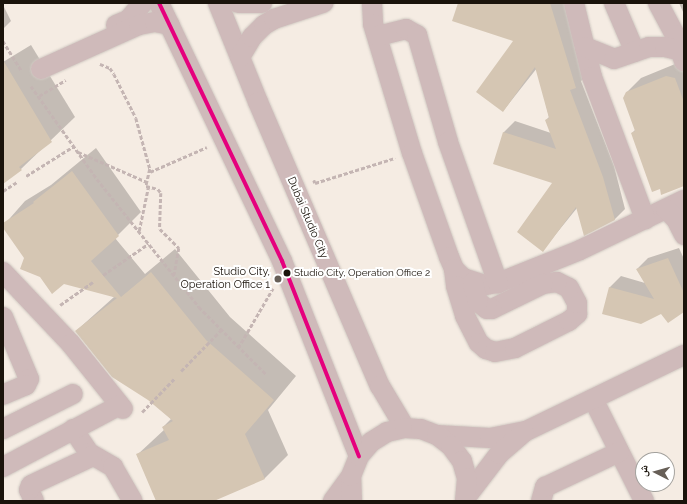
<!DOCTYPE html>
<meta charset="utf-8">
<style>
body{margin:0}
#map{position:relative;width:687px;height:504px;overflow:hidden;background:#f5ece3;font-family:Raleway,"Noto Naskh Arabic",sans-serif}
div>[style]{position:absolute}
.shadow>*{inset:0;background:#0003}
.building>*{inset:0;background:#d5c6b3}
.path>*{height:2.5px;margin-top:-1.25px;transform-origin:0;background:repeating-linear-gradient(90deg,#c4b5b3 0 4px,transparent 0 6px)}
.roads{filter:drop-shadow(0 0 1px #d0c9c2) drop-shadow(0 0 1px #d0c9c2)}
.minor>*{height:20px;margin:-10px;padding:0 10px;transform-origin:10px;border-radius:10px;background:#cfbaba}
.bus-1>*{height:4px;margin:-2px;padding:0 2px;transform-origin:2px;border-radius:2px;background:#e5007d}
.dots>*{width:11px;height:11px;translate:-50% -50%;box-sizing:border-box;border:2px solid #fff;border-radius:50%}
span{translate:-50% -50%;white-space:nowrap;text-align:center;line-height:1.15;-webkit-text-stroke:4px #fff;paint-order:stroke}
.bus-label{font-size:10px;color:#1a130b}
.left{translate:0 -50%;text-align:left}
.street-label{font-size:11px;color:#1a130b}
.poi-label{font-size:11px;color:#1a130b}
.right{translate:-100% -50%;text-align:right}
.frame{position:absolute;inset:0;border:4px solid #1a130b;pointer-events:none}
.north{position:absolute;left:635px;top:452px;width:40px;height:40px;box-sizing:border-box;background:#fff;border:1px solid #a3a19d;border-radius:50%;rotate:276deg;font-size:11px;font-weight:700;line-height:16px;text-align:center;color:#1a130b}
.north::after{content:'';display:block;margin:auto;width:14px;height:18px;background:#675f57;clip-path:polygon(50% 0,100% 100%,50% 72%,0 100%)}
</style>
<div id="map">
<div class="shadow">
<div style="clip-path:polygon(459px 3px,565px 3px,587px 76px,581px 81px,614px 166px,625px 209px,614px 220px,577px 208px,543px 250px,554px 182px,494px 163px,504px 132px,515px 121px,551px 133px,546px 120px,549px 117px,537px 68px,503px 111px,515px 40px)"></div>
<div style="clip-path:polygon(679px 3px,684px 3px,684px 14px)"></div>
<div style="clip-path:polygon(3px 5px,11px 21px,3px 29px)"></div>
<div style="clip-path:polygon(31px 45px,75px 117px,21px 169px,4px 182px,3px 62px)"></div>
<div style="clip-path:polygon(680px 62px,684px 63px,684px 185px,660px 188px,632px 133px,636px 129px,627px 92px,641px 78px)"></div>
<div style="clip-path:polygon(96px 148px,141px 212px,115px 238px,145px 274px,175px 249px,230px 317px,296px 376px,268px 410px,288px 455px,265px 478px,212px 501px,157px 501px,137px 455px,165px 429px,163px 427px,171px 419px,76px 331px,114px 297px,25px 258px,3px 226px,25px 201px,51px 185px)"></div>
<div style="clip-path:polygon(679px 248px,684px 259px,684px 311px,603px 314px,610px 287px,621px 276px,645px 283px,637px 269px,648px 258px)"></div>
</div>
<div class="building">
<div style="clip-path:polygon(458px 3px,550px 3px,576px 88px,570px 90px,603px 177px,615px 220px,584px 236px,576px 207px,543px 252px,517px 232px,552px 183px,493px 164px,503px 132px,556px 149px,545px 120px,549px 118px,535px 67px,503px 112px,476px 92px,513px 41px,452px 21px)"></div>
<div style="clip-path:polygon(3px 60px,52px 142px,19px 167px,22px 170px,3px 184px)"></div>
<div style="clip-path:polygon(666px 76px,675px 78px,684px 102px,684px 186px,661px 195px,660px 189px,652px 192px,631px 133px,635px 131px,623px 98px,626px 92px)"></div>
<div style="clip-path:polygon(72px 171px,119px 236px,91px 261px,121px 297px,151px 272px,206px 340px,274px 400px,245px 434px,265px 479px,214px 501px,156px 501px,136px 454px,169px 440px,162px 427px,173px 421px,148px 400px,112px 377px,75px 331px,117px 298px,64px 284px,52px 294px,40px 277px,20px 269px,24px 258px,3px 228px,3px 223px,34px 203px,33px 202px)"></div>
<div style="clip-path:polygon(668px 258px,684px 293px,684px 312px,668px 323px,661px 314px,641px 324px,602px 314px,609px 287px,654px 299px,636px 269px)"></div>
</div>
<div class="path">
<div style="left:3px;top:41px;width:36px;rotate:58deg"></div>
<div style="left:100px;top:64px;width:11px;rotate:22deg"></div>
<div style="left:110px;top:68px;width:7px;rotate:56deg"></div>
<div style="left:114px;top:74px;width:49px;rotate:63.4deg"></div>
<div style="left:136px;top:118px;width:53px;rotate:74.6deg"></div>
<div style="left:150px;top:169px;width:17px;rotate:103deg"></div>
<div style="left:146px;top:186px;width:12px;rotate:14deg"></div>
<div style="left:158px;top:189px;width:5px;rotate:53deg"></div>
<div style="left:161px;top:193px;width:36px;rotate:92deg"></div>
<div style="left:160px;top:229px;width:27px;rotate:45deg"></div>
<div style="left:179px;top:248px;width:27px;rotate:100deg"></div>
<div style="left:31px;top:86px;width:114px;rotate:54.6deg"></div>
<div style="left:97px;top:179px;width:164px;rotate:51.4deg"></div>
<div style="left:199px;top:307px;width:96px;rotate:45deg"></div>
<div style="left:39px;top:96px;width:31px;rotate:-31deg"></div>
<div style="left:78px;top:152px;width:75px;rotate:23.5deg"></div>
<div style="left:150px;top:172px;width:62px;rotate:-23.7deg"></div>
<div style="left:26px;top:176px;width:57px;rotate:-32deg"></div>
<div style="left:314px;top:180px;width:3px;rotate:72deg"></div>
<div style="left:315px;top:183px;width:84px;rotate:-17.4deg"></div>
<div style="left:3px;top:191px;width:17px;rotate:-33deg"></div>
<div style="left:139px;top:231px;width:44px;rotate:-78.2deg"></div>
<div style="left:103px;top:275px;width:55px;rotate:-34.6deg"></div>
<div style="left:60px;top:305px;width:40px;rotate:-34.9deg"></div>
<div style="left:238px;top:348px;width:69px;rotate:-59.7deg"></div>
<div style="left:181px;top:371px;width:57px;rotate:-45.7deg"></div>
<div style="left:142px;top:412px;width:46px;rotate:-45.9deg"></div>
</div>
<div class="roads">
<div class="minor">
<div style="left:159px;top:3px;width:286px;rotate:64.5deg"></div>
<div style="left:282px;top:261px;width:210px;rotate:68.5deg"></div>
<div style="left:218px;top:3px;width:107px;rotate:68deg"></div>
<div style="left:258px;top:102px;width:309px;rotate:66.8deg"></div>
<div style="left:380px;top:386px;width:49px;rotate:59.2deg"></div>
<div style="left:238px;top:3px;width:24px"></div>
<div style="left:372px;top:3px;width:21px;rotate:87deg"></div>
<div style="left:373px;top:24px;width:135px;rotate:73.2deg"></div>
<div style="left:412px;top:153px;width:110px;rotate:70.4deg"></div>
<div style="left:449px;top:257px;width:13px;rotate:67deg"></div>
<div style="left:454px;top:269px;width:13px;rotate:45deg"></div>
<div style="left:463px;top:278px;width:23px;rotate:18deg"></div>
<div style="left:485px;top:285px;width:13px;rotate:-9deg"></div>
<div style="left:498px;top:283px;width:88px;rotate:-21.9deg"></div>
<div style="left:580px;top:250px;width:115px;rotate:-25.7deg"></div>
<div style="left:574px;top:3px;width:76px;rotate:76.3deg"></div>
<div style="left:592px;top:77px;width:152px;rotate:69.5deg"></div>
<div style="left:614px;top:3px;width:53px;rotate:66.8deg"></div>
<div style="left:658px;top:3px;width:36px;rotate:62deg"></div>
<div style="left:675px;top:35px;width:28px;rotate:71deg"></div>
<div style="left:116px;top:25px;width:13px;rotate:-23deg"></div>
<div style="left:128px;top:20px;width:23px;rotate:-49deg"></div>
<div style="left:378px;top:36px;width:29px;rotate:-14deg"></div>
<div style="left:406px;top:29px;width:13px;rotate:29deg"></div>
<div style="left:417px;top:35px;width:111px;rotate:73.8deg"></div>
<div style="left:448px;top:142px;width:150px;rotate:70.5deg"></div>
<div style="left:585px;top:47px;width:31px;rotate:22deg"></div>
<div style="left:614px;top:59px;width:37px;rotate:-19deg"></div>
<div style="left:649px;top:47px;width:16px"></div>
<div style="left:665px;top:47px;width:16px;rotate:14deg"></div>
<div style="left:240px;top:57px;width:23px;rotate:-59deg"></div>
<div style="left:252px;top:37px;width:17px;rotate:-45deg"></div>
<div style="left:264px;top:25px;width:12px;rotate:-31deg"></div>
<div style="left:274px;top:19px;width:52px;rotate:-18.1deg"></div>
<div style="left:41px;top:69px;width:107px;rotate:-24.2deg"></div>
<div style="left:139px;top:25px;width:16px;rotate:-11deg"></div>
<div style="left:155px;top:22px;width:15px;rotate:11deg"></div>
<div style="left:666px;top:209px;width:14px;rotate:45deg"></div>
<div style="left:676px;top:219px;width:18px;rotate:63deg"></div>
<div style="left:454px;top:269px;width:17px;rotate:83deg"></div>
<div style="left:456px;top:286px;width:31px;rotate:73deg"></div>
<div style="left:465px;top:316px;width:30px;rotate:63deg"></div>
<div style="left:479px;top:343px;width:9px;rotate:41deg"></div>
<div style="left:486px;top:349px;width:9px;rotate:18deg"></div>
<div style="left:495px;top:352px;width:20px;rotate:-11deg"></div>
<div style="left:515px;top:348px;width:60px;rotate:-26.6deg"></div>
<div style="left:569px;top:321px;width:11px;rotate:-41deg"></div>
<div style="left:577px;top:314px;width:11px;rotate:-90deg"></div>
<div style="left:577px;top:303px;width:17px;rotate:-118deg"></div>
<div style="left:569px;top:288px;width:13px;rotate:-153deg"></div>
<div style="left:557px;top:282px;width:14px;rotate:172deg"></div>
<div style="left:543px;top:284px;width:57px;rotate:153.9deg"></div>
<div style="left:492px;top:309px;width:5px;rotate:180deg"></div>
<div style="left:487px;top:309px;width:11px;rotate:-142deg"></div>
<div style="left:478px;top:302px;width:20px;rotate:-105deg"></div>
<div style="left:3px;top:272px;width:99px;rotate:46.6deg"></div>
<div style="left:71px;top:344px;width:83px;rotate:51.3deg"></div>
<div style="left:3px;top:317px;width:67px;rotate:67.2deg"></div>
<div style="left:29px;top:379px;width:7px;rotate:117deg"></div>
<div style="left:26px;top:385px;width:25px;rotate:157deg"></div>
<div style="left:593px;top:399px;width:114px;rotate:63.4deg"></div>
<div style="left:3px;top:429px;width:78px;rotate:-26.6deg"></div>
<div style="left:73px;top:429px;width:29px;rotate:56deg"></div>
<div style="left:89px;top:453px;width:28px;rotate:30deg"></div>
<div style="left:113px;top:467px;width:39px;rotate:60deg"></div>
<div style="left:437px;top:435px;width:53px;rotate:3.2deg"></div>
<div style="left:490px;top:438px;width:37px;rotate:-11deg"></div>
<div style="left:526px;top:431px;width:175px;rotate:-25.7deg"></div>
<div style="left:3px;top:467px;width:132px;rotate:-27.9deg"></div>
<div style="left:467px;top:496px;width:53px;rotate:-52.7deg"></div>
<div style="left:499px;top:454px;width:33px;rotate:-41deg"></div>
<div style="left:34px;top:501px;width:12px;rotate:-114deg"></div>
<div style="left:29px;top:490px;width:5px;rotate:-68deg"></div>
<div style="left:31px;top:485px;width:68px;rotate:-25.1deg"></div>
<div style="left:333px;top:501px;width:31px;rotate:-54deg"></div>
<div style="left:352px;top:501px;width:25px;rotate:-92deg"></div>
<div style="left:351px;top:476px;width:22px;rotate:-68deg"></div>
<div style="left:359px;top:456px;width:18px;rotate:-49deg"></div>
<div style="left:371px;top:442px;width:19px;rotate:-32deg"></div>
<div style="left:387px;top:432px;width:18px;rotate:-13deg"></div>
<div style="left:405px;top:428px;width:16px;rotate:4deg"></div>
<div style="left:421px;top:429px;width:17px;rotate:21deg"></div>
<div style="left:437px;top:435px;width:18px;rotate:38deg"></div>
<div style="left:451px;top:446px;width:19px;rotate:54deg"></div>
<div style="left:462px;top:461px;width:18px;rotate:74deg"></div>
<div style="left:467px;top:478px;width:23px;rotate:95deg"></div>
<div style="left:541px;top:501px;width:15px;rotate:-74deg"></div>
<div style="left:545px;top:487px;width:82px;rotate:-25.3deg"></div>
</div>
</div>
<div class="bus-1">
<div style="left:159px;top:3px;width:286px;rotate:64.5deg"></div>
<div style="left:282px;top:261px;width:210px;rotate:68.5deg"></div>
</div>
<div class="dots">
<div style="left:287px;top:273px;background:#1a130b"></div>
<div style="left:278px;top:279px;background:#675f57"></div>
</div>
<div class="bus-label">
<span class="left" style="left:294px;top:273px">Studio City, Operation Office 2</span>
</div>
<div class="street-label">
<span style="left:307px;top:218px;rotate:67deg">Dubai Studio City</span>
</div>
<div class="poi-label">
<span class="right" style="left:270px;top:279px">Studio City,<br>Operation Office 1</span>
</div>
<div class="frame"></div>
<div class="north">ش</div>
</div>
